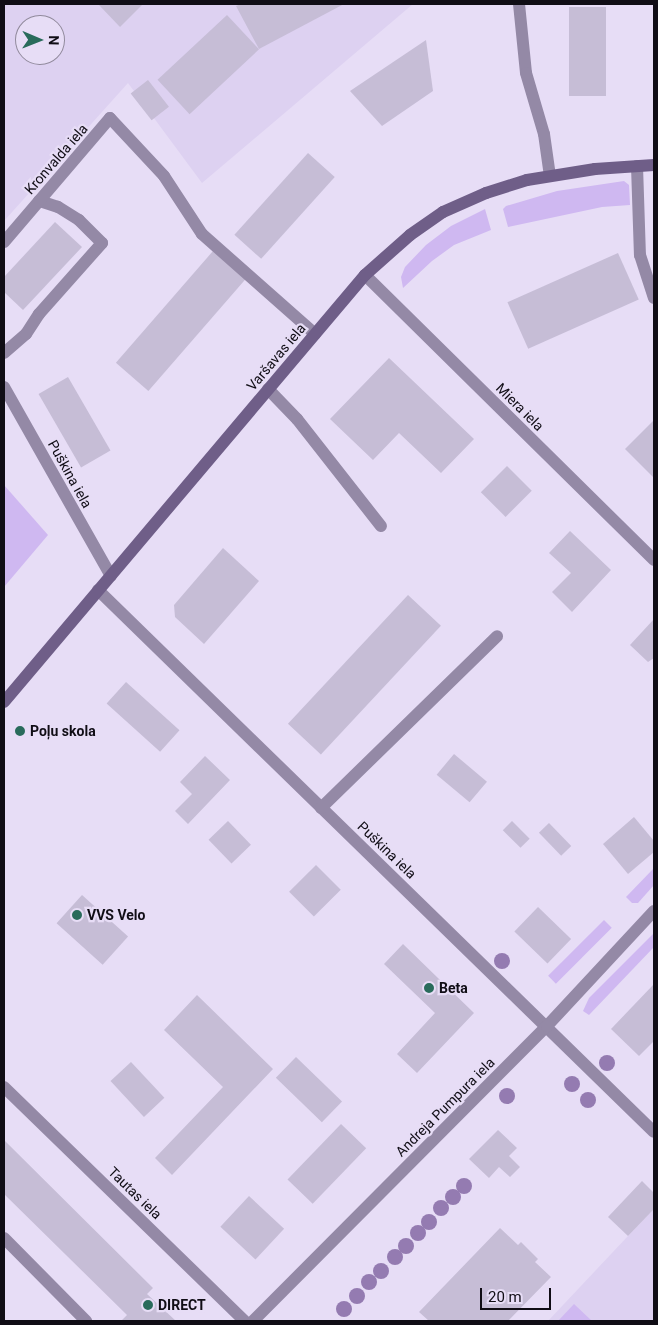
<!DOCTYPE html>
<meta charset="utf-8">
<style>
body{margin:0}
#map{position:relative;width:658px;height:1325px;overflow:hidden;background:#e7ddf6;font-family:Roboto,sans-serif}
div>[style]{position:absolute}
.built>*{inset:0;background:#ddd1f1}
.green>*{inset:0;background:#cfb8f1;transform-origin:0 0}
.building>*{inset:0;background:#c6bdd6;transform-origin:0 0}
.lane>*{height:12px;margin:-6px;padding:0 6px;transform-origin:6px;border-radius:6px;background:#9489a6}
.street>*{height:12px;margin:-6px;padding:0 6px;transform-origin:6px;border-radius:6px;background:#9489a6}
.secondary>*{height:12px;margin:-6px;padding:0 6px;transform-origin:6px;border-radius:6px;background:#6f5e88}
.trees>*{width:16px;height:16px;margin:-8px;border-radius:50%;background:#947bb1}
.dots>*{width:14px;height:14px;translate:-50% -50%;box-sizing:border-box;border:2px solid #e7ddf6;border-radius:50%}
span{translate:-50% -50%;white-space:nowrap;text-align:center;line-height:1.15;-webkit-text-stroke:4.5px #e7ddf6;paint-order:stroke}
.street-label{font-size:14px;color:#100d15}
.poi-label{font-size:14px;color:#100d15;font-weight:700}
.left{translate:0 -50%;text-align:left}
.frame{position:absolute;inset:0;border:5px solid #100d15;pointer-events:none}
.north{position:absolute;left:15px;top:15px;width:50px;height:50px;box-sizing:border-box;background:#e7ddf6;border:1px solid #918a9c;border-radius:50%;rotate:91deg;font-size:14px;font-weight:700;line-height:20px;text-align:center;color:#100d15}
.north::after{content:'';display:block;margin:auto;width:18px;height:22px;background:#296b5b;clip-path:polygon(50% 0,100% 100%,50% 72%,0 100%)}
.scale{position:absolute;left:480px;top:1288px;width:71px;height:22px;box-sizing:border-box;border:2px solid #100d15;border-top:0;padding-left:6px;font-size:15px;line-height:18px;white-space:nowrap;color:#100d15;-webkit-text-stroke:4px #e7ddf6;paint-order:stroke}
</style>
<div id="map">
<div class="built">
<div style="clip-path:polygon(evenodd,4px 4px,413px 4px,202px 183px,128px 83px,4px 221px,4px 4px,25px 25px,55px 25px,55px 55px,25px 55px,25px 25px)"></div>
<div style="clip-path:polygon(654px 1209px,654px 1321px,548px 1321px,628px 1236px)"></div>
</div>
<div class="green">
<div style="clip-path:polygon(624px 181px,629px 185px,630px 205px,602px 207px,508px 227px,503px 209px,506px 206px,557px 191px)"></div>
<div style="clip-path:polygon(485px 209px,491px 230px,454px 245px,432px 261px,403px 288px,401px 277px,405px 267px,426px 245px,451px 226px)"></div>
<div style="clip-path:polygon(4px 485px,48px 535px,4px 587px)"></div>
<div style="clip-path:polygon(654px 868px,654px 885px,638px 903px,632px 903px,626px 897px)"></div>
<div style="left:604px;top:920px;width:11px;height:79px;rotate:45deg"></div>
<div style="clip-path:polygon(654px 933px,654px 947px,589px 1015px,583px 1011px,589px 998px)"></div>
<div style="clip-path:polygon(574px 1304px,592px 1321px,558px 1321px)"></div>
</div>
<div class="building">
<div style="clip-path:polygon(98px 4px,143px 4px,120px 27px)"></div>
<div style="clip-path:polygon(241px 4px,344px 4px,259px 49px,236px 6px)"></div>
<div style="left:569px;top:7px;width:37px;height:89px"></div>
<div style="left:227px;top:15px;width:47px;height:95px;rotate:47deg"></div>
<div style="clip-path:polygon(426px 40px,433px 91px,382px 126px,350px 91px)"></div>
<div style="left:148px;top:80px;width:34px;height:22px;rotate:52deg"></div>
<div style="left:308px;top:153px;width:36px;height:110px;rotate:42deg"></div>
<div style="clip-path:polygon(55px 222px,82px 247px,23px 310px,4px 292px,4px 277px)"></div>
<div style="left:213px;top:251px;width:43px;height:148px;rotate:41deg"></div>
<div style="left:618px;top:253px;width:51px;height:121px;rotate:66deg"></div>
<div style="clip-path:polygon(389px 358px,474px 439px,441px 473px,399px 433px,373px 460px,330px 419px)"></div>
<div style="left:68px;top:377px;width:85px;height:34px;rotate:60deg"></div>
<div style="clip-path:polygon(654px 420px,654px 478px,625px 449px)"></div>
<div style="left:507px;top:466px;width:35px;height:37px;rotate:45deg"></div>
<div style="clip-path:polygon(570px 531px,611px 570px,572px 612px,552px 592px,571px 573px,549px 553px)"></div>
<div style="clip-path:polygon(223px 548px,259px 581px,204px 644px,175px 617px,174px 605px)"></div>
<div style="left:408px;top:595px;width:45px;height:176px;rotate:43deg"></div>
<div style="clip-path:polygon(654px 619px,654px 658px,648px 662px,630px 645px)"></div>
<div style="left:126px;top:682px;width:72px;height:29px;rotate:42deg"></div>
<div style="left:454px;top:754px;width:43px;height:27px;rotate:40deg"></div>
<div style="clip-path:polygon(205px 756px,230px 780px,188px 824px,175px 811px,192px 794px,180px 782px)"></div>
<div style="clip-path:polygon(634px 817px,654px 841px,654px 852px,628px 874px,603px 844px)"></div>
<div style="left:228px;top:821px;width:33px;height:27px;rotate:46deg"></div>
<div style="left:512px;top:821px;width:25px;height:13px;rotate:45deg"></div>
<div style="left:549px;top:823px;width:32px;height:14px;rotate:46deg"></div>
<div style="left:316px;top:865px;width:35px;height:38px;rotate:45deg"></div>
<div style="left:82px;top:895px;width:62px;height:38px;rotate:42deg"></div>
<div style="left:538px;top:907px;width:46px;height:34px;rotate:44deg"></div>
<div style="clip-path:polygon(403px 944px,474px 1013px,417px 1073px,397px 1054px,435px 1013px,384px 964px)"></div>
<div style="clip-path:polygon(654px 984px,654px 1041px,639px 1056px,611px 1029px)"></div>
<div style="clip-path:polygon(197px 995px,273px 1069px,172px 1175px,155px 1158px,223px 1087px,164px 1030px)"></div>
<div style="left:296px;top:1057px;width:64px;height:29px;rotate:44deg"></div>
<div style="left:131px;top:1062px;width:49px;height:28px;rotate:47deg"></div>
<div style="left:341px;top:1124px;width:35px;height:77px;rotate:44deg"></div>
<div style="clip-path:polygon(498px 1130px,517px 1148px,509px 1156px,520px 1167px,510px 1177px,499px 1167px,489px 1178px,469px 1159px)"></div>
<div style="clip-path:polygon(4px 1140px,153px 1288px,147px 1294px,176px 1321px,121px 1321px,127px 1315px,4px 1194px)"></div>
<div style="clip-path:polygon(642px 1181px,654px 1193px,654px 1209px,628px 1236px,608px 1217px)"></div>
<div style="left:249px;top:1196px;width:48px;height:42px;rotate:43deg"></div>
<div style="clip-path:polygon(500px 1228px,518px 1245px,521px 1242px,538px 1259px,535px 1262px,551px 1277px,508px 1321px,429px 1321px,419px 1312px)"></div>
</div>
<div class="lane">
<div style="left:519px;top:4px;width:69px;rotate:84.2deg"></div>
<div style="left:526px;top:73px;width:64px;rotate:73.6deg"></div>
<div style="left:544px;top:134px;width:42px;rotate:81.9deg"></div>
<div style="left:110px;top:118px;width:79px;rotate:47deg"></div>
<div style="left:164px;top:176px;width:69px;rotate:56.8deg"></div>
<div style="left:202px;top:234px;width:151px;rotate:41.5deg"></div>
<div style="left:637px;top:166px;width:89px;rotate:88.1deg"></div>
<div style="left:640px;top:255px;width:45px;rotate:72deg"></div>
<div style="left:4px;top:353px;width:29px;rotate:-41deg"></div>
<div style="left:26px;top:334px;width:24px;rotate:-57deg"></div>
<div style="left:39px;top:314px;width:95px;rotate:-48.4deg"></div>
<div style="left:102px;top:243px;width:33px;rotate:-135deg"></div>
<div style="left:79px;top:220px;width:25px;rotate:-148deg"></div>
<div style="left:58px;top:207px;width:20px;rotate:-162deg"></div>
<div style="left:4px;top:1238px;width:117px;rotate:45.3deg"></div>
</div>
<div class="street">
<div style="left:4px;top:242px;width:163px;rotate:-49.5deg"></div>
<div style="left:365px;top:275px;width:406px;rotate:44.6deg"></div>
<div style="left:4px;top:387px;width:217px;rotate:60.5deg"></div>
<div style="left:268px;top:389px;width:42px;rotate:46deg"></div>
<div style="left:297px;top:419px;width:136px;rotate:51.9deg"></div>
<div style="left:98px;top:590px;width:776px;rotate:44.27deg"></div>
<div style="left:321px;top:808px;width:246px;rotate:-44.3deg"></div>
<div style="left:4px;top:1087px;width:336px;rotate:44.2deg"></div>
<div style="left:253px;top:1321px;width:416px;rotate:-45.1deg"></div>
<div style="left:547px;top:1026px;width:157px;rotate:-47.1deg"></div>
</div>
<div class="secondary">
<div style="left:4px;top:702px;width:559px;rotate:-49.79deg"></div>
<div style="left:365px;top:275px;width:60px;rotate:-41.6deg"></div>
<div style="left:410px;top:235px;width:40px;rotate:-34.9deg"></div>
<div style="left:443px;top:212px;width:47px;rotate:-23.8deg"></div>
<div style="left:486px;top:193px;width:43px;rotate:-17.6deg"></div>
<div style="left:527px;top:180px;width:69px;rotate:-9.2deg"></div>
<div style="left:595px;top:169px;width:59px;rotate:-3.9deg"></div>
</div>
<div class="trees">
<div style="left:502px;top:961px"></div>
<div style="left:607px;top:1063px"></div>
<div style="left:572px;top:1084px"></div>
<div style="left:507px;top:1096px"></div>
<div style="left:588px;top:1100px"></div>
<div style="left:464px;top:1186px"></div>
<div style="left:453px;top:1197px"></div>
<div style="left:441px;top:1208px"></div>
<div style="left:429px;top:1222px"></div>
<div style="left:418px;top:1233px"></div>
<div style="left:406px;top:1246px"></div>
<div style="left:395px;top:1257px"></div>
<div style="left:381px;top:1271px"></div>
<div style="left:369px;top:1282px"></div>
<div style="left:357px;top:1296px"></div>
<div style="left:344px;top:1309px"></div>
</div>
<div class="dots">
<div style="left:20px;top:731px;background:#296b5b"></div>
<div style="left:77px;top:915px;background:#296b5b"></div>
<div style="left:429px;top:988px;background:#296b5b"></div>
<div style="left:148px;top:1305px;background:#296b5b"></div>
</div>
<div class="street-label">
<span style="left:56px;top:159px;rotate:-49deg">Kronvalda iela</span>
<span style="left:276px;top:357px;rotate:-50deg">Varšavas iela</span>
<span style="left:520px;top:407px;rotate:45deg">Miera iela</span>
<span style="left:70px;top:474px;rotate:61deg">Puškina iela</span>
<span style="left:387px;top:850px;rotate:44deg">Puškina iela</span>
<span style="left:445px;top:1107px;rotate:-45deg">Andreja Pumpura iela</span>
<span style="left:135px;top:1193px;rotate:44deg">Tautas iela</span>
</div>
<div class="poi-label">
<span class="left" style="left:30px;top:731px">Poļu skola</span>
<span class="left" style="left:87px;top:915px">VVS Velo</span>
<span class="left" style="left:439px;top:988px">Beta</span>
<span class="left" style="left:158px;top:1305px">DIRECT</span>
</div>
<div class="frame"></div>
<div class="north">N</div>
<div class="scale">20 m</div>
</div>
